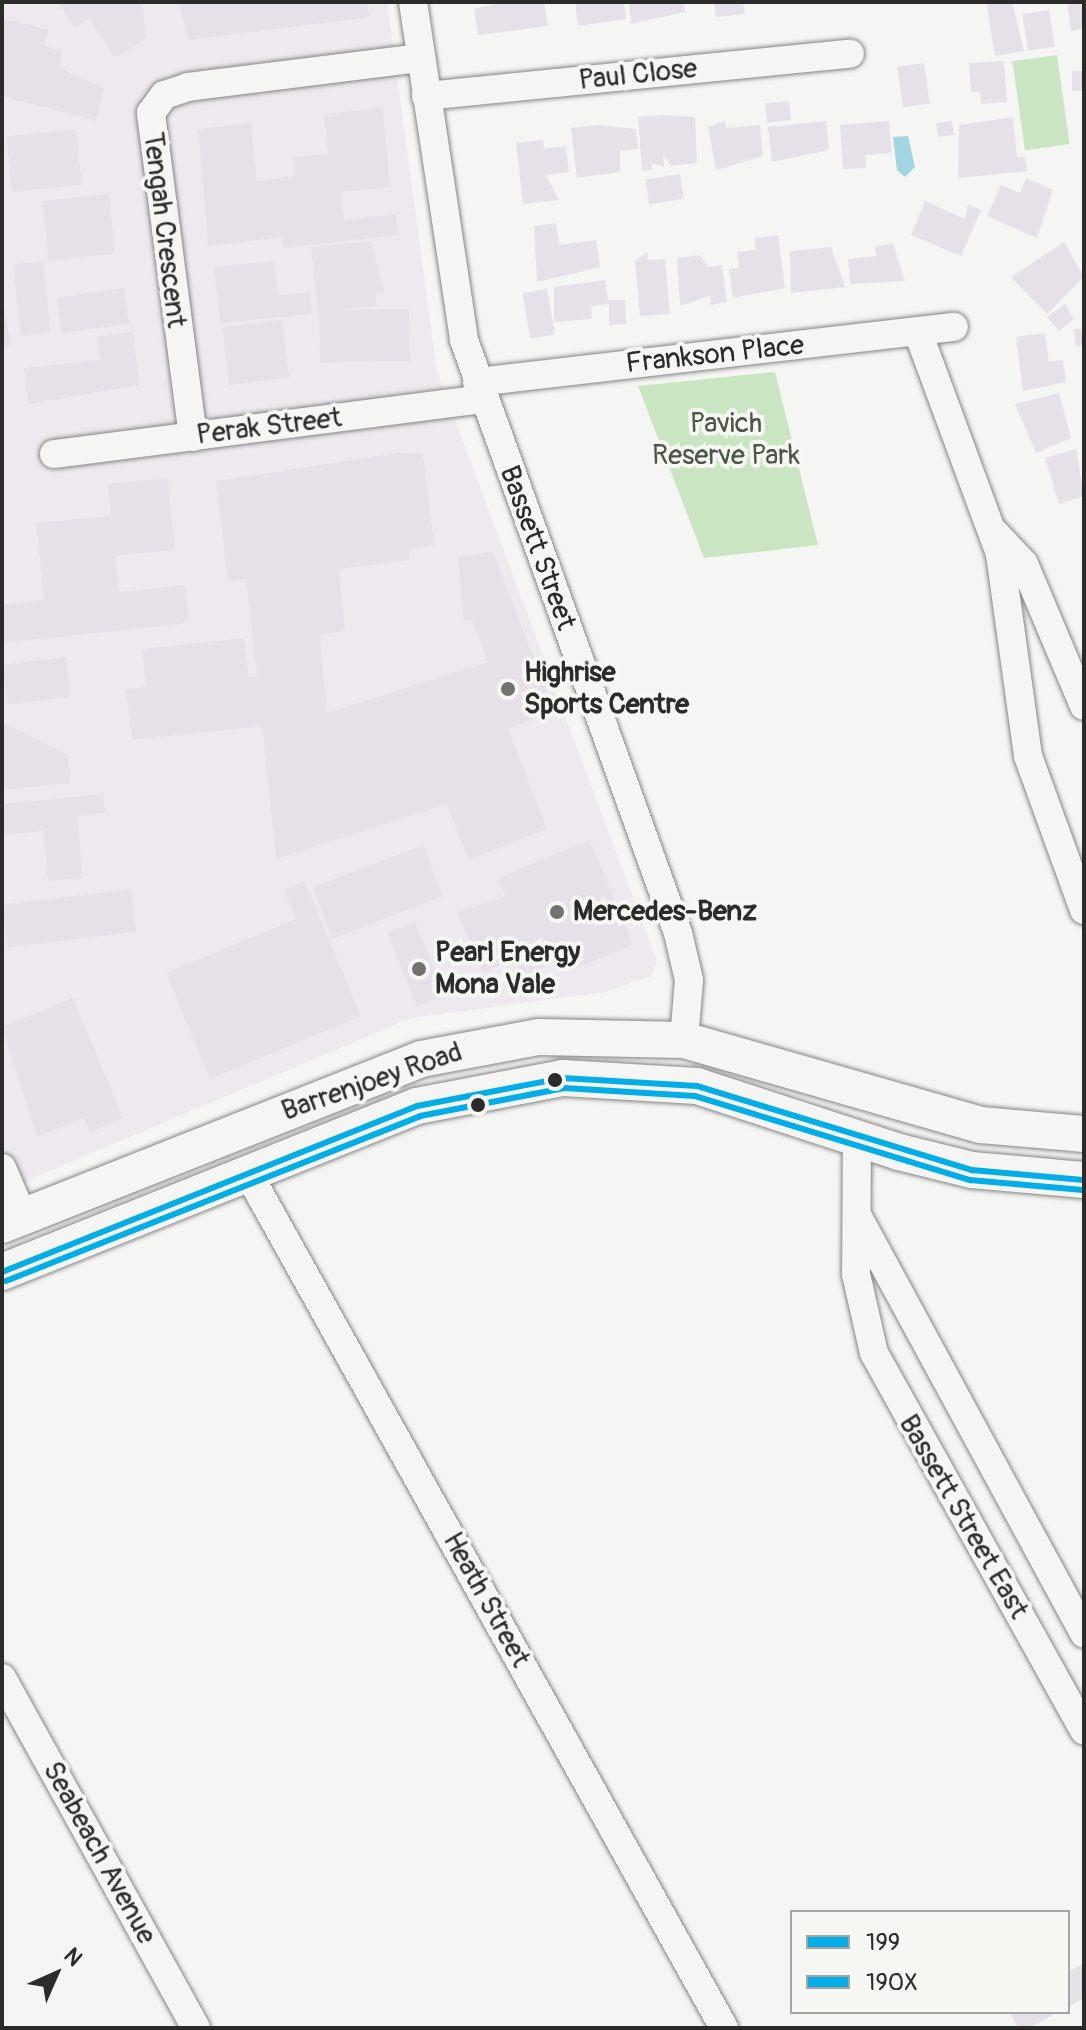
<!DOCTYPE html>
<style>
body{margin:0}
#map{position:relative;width:1086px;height:2030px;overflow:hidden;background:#f5f5f3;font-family:Pangolin,sans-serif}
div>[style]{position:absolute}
.built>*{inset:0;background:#eee9ee}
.green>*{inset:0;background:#cae5c2;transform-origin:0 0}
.water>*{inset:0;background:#a0d6e2}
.building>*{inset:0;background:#e6e1e9;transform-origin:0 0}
.roads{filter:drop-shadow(0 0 2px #868685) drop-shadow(0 0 2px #868685)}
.minor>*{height:28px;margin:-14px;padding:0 14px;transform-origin:14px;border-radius:14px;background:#f5f5f3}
.major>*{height:36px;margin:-18px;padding:0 18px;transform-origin:18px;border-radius:18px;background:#f5f5f3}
.bus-1>*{height:6px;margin:-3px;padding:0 3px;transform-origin:3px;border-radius:3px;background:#02aee5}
.bus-2>*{height:6px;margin:-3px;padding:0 3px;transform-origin:3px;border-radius:3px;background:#02aee5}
.dots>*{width:22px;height:22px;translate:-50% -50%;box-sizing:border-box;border:4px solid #f6f6f2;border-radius:50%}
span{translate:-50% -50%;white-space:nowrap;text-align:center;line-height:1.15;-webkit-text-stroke:8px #f6f6f2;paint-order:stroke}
.street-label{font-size:28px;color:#2b2b2b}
.park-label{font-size:28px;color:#4a5646}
.poi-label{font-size:28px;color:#2b2b2b;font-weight:700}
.left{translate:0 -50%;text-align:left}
.frame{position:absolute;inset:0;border:4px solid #2b2b2b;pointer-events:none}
.legend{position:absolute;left:790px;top:1910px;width:280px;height:104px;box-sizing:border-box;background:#f6f6f2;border:2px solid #a5a5a2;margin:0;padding:10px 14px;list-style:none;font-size:24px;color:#2b2b2b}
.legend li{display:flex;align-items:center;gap:16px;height:40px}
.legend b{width:40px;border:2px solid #a5a5a2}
.north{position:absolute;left:16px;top:1934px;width:80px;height:80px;-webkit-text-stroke:6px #f6f6f2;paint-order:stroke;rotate:45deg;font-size:22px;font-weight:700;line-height:32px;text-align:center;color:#2b2b2b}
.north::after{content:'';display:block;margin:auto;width:28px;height:36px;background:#2b2b2b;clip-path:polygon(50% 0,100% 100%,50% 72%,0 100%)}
</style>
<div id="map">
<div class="built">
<div style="clip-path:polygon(2px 2px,387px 2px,437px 372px,657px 962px,651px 976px,606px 992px,411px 1018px,2px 1191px)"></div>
</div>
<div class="green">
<div style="left:1057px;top:55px;width:90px;height:45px;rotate:82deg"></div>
<div style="clip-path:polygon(775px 372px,818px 545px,704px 558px,638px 386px)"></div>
</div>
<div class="water">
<div style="clip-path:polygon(908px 136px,915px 167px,905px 177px,897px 170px,893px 137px)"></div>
</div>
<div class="building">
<div style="clip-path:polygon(58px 2px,143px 2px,146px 38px,115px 58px,89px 19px,75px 28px)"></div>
<div style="clip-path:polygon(178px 2px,367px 2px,369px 17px,189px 40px)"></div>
<div style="clip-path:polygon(503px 2px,544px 2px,548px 26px,478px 35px,474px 9px)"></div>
<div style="clip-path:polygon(575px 2px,624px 2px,626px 19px,578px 26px)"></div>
<div style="clip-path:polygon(629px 2px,684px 2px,685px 12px,631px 24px)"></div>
<div style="clip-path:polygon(714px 2px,743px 2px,745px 14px,716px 17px)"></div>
<div style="clip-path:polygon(986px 2px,1012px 2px,1024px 51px,995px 56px)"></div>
<div style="clip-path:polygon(1067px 2px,1084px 2px,1084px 29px,1071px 31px)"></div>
<div style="left:1049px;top:10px;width:37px;height:27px;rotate:81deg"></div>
<div style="clip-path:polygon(2px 18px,49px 30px,44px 46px,63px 51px,59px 68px,104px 88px,96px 121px,2px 96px)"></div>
<div style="clip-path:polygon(1004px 61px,1007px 102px,981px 104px,980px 92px,971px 92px,969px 63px)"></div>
<div style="left:924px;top:63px;width:41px;height:27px;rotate:82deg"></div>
<div style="left:1084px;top:71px;width:20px;height:12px;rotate:90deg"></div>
<div style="left:789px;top:101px;width:19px;height:24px;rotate:84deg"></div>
<div style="clip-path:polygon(383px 108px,390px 187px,341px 192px,344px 220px,396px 214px,398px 235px,283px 248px,282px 237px,208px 246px,198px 129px,251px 123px,257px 181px,295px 176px,293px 157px,328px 154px,324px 114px)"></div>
<div style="clip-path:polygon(662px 115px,695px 117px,697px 163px,671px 166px,663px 154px,664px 167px,651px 163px,652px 170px,642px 171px,638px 117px)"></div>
<div style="clip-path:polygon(1013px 117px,1017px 157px,1025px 157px,1027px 171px,958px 178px,959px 125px)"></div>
<div style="clip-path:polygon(725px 121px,726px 128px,760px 125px,763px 156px,716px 170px,708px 127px)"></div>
<div style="clip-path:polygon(826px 121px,829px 150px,772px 162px,768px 127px)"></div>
<div style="clip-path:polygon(889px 121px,892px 153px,865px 155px,866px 168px,843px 169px,840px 125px)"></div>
<div style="left:952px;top:121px;width:14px;height:16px;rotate:82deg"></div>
<div style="clip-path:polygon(598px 125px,636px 129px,638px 149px,620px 151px,620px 172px,577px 178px,571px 128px)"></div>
<div style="left:76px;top:129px;width:56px;height:70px;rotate:84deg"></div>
<div style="clip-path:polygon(543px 140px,544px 149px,566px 146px,569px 172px,546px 175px,559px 200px,523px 204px,516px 143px)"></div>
<div style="left:680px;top:174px;width:25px;height:35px;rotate:81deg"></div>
<div style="clip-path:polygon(1026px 178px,1053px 190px,1037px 238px,987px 216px,1001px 185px,1020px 193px)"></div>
<div style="left:109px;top:194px;width:60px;height:67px;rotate:84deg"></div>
<div style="clip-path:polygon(925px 201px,965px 219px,968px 204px,981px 210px,961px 256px,911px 235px)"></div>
<div style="clip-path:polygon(556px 223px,559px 245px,596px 240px,600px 267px,537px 282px,534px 226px)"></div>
<div style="clip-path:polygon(778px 235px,785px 288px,733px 298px,729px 269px,739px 268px,737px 252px,756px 250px,754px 238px)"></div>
<div style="clip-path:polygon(371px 241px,384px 292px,376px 293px,377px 306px,318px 313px,311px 247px)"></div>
<div style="clip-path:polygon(1064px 242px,1084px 277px,1047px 314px,1011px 277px)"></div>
<div style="clip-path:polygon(893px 244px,905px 281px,850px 284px,848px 259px,876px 256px,875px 246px)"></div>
<div style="clip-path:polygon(831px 247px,845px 287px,791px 293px,790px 251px)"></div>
<div style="clip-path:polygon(647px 252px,648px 260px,665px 259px,670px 314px,640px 316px,635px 261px)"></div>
<div style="clip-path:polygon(700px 255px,708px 267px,722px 265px,727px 302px,711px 305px,710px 296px,680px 306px,677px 258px)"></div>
<div style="left:43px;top:261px;width:72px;height:30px;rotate:84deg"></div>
<div style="clip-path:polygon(274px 261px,278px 295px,310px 292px,312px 314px,220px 323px,214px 267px)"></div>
<div style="clip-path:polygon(605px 280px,608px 300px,625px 300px,626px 324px,609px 325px,609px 304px,591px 306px,592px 319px,554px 322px,554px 287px)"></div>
<div style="left:124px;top:288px;width:36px;height:68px;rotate:82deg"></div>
<div style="left:547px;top:289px;width:46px;height:25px;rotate:80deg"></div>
<div style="clip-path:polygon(2px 293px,11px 346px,2px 348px)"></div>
<div style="clip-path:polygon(1065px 304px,1074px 319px,1059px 331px,1047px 317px)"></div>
<div style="left:409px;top:309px;width:52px;height:90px;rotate:89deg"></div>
<div style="left:282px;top:320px;width:58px;height:60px;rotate:83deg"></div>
<div style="left:1081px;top:328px;width:17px;height:8px;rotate:80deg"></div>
<div style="clip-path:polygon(133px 332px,139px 385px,28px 404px,24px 368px,100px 360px,97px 336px)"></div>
<div style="clip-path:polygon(1045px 333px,1049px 362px,1063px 360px,1066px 382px,1023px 391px,1016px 337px)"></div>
<div style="clip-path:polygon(1059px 393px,1071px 438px,1036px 453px,1015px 404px)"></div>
<div style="clip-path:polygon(1076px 449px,1084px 496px,1059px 504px,1045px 458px)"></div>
<div style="clip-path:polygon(398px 453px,423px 454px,434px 545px,409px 548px,410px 560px,339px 569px,345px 631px,320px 635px,327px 713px,488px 662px,472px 620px,463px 620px,458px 557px,493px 552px,554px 711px,508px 729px,547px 829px,469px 860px,446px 804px,276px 859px,262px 726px,132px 740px,126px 689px,146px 687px,142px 649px,244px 638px,249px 677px,257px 676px,246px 579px,228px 581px,216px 481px)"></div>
<div style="clip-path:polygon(168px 478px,175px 550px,115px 556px,119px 592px,185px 585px,189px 618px,182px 624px,2px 643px,2px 605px,44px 600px,36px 523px,111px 516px,108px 484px)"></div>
<div style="left:66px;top:657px;width:40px;height:64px;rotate:83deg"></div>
<div style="clip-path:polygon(2px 722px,68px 755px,71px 783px,2px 790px)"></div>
<div style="clip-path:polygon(103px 794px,105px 813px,77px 816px,83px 878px,48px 881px,43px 831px,2px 835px,2px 804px)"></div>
<div style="clip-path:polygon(590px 840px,633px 945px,569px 971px,564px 959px,522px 976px,514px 959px,483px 972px,457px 912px,506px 896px,498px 878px)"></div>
<div style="left:423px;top:845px;width:55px;height:118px;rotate:69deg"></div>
<div style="clip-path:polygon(304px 881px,361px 1016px,210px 1079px,166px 973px,296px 919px,284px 890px)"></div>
<div style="left:131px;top:889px;width:43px;height:130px;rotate:83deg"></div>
<div style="left:415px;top:922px;width:79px;height:30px;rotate:68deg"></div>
<div style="clip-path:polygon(73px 998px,123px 1118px,90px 1132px,84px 1118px,37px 1137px,2px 1027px)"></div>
<div style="clip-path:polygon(1084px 1963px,1084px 1998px,1068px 2007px,1068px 1972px)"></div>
<div style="clip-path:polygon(1009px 2012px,1058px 2012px,1029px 2028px,1018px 2028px)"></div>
</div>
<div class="roads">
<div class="minor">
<div style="left:413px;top:2px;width:342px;rotate:81.4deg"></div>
<div style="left:464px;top:340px;width:630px;rotate:70.16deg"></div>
<div style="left:678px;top:933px;width:48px;rotate:76.8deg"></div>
<div style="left:689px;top:980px;width:60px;rotate:94.8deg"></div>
<div style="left:426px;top:96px;width:426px;rotate:-5.7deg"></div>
<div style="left:919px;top:335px;width:233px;rotate:69.7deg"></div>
<div style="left:1000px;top:554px;width:204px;rotate:82.1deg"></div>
<div style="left:1028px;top:756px;width:164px;rotate:70deg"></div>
<div style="left:477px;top:382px;width:480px;rotate:-6.6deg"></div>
<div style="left:193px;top:437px;width:327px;rotate:-97.4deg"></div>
<div style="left:151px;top:113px;width:22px;rotate:-54deg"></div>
<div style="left:164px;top:95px;width:25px;rotate:-18deg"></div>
<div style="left:188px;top:87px;width:235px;rotate:-7.1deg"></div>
<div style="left:54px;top:454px;width:433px;rotate:-7.3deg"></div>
<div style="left:995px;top:533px;width:42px;rotate:46.9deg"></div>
<div style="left:1024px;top:564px;width:154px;rotate:67.1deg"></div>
<div style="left:857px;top:1139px;width:135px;rotate:90.4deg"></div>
<div style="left:856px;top:1274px;width:81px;rotate:77.2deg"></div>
<div style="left:874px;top:1353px;width:432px;rotate:60.9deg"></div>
<div style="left:2px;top:1168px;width:53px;rotate:66.8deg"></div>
<div style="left:248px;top:1173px;width:979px;rotate:60.89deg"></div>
<div style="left:858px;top:1217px;width:474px;rotate:61.5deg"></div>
<div style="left:2px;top:1678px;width:400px;rotate:61deg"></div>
</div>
<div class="major">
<div style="left:2px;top:1225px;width:451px;rotate:-21.6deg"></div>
<div style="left:421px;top:1059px;width:120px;rotate:-10.6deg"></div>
<div style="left:539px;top:1037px;width:145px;rotate:1.2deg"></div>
<div style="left:684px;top:1040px;width:309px;rotate:16deg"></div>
<div style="left:981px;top:1125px;width:103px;rotate:5deg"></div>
<div style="left:2px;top:1272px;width:447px;rotate:-21.8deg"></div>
<div style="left:417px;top:1106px;width:149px;rotate:-10.9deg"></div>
<div style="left:563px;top:1078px;width:134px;rotate:3.4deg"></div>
<div style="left:697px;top:1086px;width:213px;rotate:18.1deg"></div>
<div style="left:899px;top:1152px;width:75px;rotate:13.9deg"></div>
<div style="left:972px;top:1170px;width:112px;rotate:5.1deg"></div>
</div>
</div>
<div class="bus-1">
<div style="left:2px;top:1272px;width:447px;rotate:-21.8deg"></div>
<div style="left:417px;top:1106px;width:149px;rotate:-10.9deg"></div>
<div style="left:563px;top:1078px;width:134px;rotate:3.4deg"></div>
<div style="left:697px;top:1086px;width:288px;rotate:17deg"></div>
<div style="left:972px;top:1170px;width:112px;rotate:5.1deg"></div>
</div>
<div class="bus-2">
<div style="left:6px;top:1281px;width:446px;rotate:-21.7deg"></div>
<div style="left:420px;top:1116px;width:147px;rotate:-11deg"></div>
<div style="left:564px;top:1088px;width:131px;rotate:3.5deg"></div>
<div style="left:695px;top:1096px;width:288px;rotate:17deg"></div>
<div style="left:970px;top:1180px;width:113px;rotate:5.1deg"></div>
</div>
<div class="dots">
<div style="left:508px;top:689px;background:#727271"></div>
<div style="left:557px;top:912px;background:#727271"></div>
<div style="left:419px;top:969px;background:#727271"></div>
<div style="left:555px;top:1080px;background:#2b2b2b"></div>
<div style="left:478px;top:1105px;background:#2b2b2b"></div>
</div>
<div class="street-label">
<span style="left:638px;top:75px;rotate:-6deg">Paul Close</span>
<span style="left:164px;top:230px;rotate:83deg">Tengah Crescent</span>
<span style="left:715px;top:355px;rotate:-6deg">Frankson Place</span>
<span style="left:269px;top:427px;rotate:-7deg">Perak Street</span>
<span style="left:537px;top:548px;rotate:70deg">Bassett Street</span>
<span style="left:372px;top:1082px;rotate:-19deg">Barrenjoey Road</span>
<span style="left:963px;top:1517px;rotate:60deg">Bassett Street East</span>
<span style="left:486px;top:1600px;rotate:61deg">Heath Street</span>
<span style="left:99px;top:1853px;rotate:61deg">Seabeach Avenue</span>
</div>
<div class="park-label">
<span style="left:726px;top:440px">Pavich<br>Reserve Park</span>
</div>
<div class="poi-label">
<span class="left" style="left:524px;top:689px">Highrise<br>Sports Centre</span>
<span class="left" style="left:573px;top:912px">Mercedes-Benz</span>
<span class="left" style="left:435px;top:969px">Pearl Energy<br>Mona Vale</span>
</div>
<div class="frame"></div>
<ul class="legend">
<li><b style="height:10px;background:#02aee5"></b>199</li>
<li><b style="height:10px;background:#02aee5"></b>190X</li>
</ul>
<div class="north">N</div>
</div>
